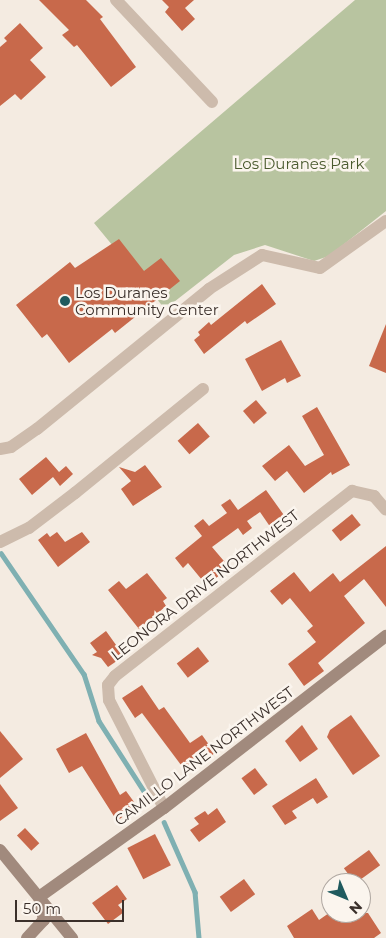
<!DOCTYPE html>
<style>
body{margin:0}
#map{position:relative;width:386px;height:938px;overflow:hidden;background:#f4ebe1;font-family:Montserrat,sans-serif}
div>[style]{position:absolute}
.green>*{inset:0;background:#b8c4a0}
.stream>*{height:4.5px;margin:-2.25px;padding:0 2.25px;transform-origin:2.25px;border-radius:2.25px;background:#7fb0b2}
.building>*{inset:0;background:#c8694b;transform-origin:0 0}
.street>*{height:12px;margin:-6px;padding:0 6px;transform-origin:6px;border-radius:6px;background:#cdbbac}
.secondary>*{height:12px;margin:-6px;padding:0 6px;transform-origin:6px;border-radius:6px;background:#a18a7d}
.dots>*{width:14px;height:14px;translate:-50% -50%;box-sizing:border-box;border:2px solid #fbf5ee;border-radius:50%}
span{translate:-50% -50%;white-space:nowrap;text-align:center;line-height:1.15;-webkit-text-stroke:5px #fbf5ee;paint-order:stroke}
.park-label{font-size:15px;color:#4a5a2e}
.poi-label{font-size:15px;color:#3b302b}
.left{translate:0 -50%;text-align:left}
.street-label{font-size:15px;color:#3b302b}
.north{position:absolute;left:321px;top:873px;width:50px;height:50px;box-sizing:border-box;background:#fbf5ee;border:1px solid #aea6a0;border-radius:50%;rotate:135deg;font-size:14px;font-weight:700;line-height:20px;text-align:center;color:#3b302b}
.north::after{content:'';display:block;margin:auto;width:18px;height:22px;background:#1f5a5e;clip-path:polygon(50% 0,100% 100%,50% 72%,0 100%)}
.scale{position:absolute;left:15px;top:900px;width:109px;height:22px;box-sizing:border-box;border:2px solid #3b302b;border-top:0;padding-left:6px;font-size:15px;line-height:18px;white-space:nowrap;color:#3b302b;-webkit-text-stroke:4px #fbf5ee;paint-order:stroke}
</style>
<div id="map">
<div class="green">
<div style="clip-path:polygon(355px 0,386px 0,386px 211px,329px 256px,314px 261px,265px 245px,234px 255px,165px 309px,94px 223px)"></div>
</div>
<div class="stream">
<div style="left:1px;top:553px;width:147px;rotate:55.6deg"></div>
<div style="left:84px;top:674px;width:49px;rotate:72.3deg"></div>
<div style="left:99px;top:721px;width:96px;rotate:57.3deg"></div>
<div style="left:164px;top:822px;width:77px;rotate:66.1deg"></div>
<div style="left:195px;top:892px;width:46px;rotate:85deg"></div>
</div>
<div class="building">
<div style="clip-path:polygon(39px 0,86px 0,103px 17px,100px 19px,136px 67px,111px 87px,77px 45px,74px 47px,62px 35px,69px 30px)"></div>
<div style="clip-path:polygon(162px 0,194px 0,185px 8px,195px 19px,182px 31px,165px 12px,169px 7px)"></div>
<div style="clip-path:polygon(20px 23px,43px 48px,30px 60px,46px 77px,21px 100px,15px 94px,0 106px,0 47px,7px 41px,4px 38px)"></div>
<div style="clip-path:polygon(119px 239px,144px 271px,161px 258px,180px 281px,115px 333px,112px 329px,69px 363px,47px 334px,42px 338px,16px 305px,70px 262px,75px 268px)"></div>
<div style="clip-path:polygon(262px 284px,276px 304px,247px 324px,245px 321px,204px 354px,194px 340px,200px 335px,198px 332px,209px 322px,211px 325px)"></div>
<div style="clip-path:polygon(386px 324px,386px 373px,369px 366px)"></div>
<div style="clip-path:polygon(281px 340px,301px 376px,287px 383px,285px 378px,262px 391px,245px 359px)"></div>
<div style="left:256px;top:400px;width:17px;height:17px;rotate:50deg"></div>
<div style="clip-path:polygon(317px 407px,350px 465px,332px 475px,331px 472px,304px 493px,287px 471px,275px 481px,262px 466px,289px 445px,305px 466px,324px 455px,302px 416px)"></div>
<div style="left:198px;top:423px;width:18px;height:27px;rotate:49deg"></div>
<div style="clip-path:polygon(46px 457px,59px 472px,66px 466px,73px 474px,60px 486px,53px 477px,32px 495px,19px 479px)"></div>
<div style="clip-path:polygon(145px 465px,162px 487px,133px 506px,121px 489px,131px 481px,119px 467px,135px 472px)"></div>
<div style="clip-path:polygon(266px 490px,286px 518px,271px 528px,260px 512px,247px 521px,252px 528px,243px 535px,238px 528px,212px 547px,229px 567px,207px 586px,188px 563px,183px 568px,175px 558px,202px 536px,194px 526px,203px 519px,209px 526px,227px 513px,221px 505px,230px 499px,238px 510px)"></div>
<div style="left:352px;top:514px;width:14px;height:26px;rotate:51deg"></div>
<div style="clip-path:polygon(57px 532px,65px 542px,82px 532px,90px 542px,58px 567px,38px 540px,47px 533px,50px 537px)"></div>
<div style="clip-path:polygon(386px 546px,386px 607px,364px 579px,344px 596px,365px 623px,318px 663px,324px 671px,304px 686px,288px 664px,316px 642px,307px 631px,313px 626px,290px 598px,282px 605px,270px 591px,294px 572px,310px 592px,333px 573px,340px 582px)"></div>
<div style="clip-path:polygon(147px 573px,167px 598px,163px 601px,166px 606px,139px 629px,108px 590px,119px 581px,126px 589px)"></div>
<div style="clip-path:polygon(106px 631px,124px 656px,108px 667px,101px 658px,92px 655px,97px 652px,90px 643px)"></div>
<div style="left:198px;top:647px;width:18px;height:27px;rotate:52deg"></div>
<div style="clip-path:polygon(142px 685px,159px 710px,164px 707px,190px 743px,202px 735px,215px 753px,191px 770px,188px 766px,184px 769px,142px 713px,135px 718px,122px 698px)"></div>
<div style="clip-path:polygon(351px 715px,380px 756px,353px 775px,327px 737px,330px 730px)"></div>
<div style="clip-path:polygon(302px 725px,318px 749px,300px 762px,285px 741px)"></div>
<div style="clip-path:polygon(0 731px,23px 759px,0 778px)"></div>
<div style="clip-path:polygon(86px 733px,120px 795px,126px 791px,137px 806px,117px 821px,82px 766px,69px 773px,56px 749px)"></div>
<div style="left:255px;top:768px;width:21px;height:17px;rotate:53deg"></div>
<div style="clip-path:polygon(316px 778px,328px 797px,317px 804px,313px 798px,292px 811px,297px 818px,285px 825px,272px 806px)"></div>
<div style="clip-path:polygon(0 784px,18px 808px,0 821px)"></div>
<div style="clip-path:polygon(217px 808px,226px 822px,199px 842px,190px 830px,199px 824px,194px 818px,205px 811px,208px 815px)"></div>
<div style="left:25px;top:828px;width:21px;height:11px;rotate:47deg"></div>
<div style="left:155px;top:834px;width:35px;height:31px;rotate:63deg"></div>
<div style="left:369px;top:850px;width:19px;height:31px;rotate:54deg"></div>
<div style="left:244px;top:879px;width:19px;height:30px;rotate:54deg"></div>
<div style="clip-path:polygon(117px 885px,127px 899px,118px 905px,124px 912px,108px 924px,92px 903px)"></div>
<div style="clip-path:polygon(312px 909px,319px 920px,329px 913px,368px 913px,381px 933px,374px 938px,294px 938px,287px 926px)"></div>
</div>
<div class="street">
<div style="left:116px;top:0;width:140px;rotate:46.7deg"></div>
<div style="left:0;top:449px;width:11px;rotate:-10deg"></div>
<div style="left:11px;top:447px;width:32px;rotate:-35deg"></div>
<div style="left:37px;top:429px;width:222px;rotate:-39.1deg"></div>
<div style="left:209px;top:289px;width:63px;rotate:-32.7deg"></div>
<div style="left:262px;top:255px;width:59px;rotate:12.6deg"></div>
<div style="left:320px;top:268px;width:81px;rotate:-35.5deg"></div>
<div style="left:0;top:542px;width:32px;rotate:-26deg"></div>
<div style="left:29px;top:528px;width:58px;rotate:-37.3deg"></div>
<div style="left:75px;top:493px;width:165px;rotate:-39.1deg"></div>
<div style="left:164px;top:808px;width:121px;rotate:-117deg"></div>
<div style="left:109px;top:700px;width:15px;rotate:-94deg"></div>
<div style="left:108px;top:685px;width:11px;rotate:-52deg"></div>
<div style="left:115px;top:676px;width:301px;rotate:-38deg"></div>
<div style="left:352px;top:491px;width:23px;rotate:13deg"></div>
<div style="left:374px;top:496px;width:18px;rotate:49deg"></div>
</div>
<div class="secondary">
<div style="left:0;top:850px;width:114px;rotate:50.7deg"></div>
<div style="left:27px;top:938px;width:25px;rotate:-47deg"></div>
<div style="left:44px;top:920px;width:24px;rotate:-102deg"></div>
<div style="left:39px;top:897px;width:153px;rotate:-35.5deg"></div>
<div style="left:164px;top:808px;width:281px;rotate:-37.8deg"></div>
</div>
<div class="dots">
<div style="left:65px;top:301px;background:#1f5a5e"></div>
</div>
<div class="park-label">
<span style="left:299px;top:164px">Los Duranes Park</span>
</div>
<div class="poi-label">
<span class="left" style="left:75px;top:301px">Los Duranes<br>Community Center</span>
</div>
<div class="street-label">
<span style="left:205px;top:585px;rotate:-38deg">LEONORA DRIVE NORTHWEST</span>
<span style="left:204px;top:756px;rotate:-37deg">CAMILLO LANE NORTHWEST</span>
</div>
<div class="north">N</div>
<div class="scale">50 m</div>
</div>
